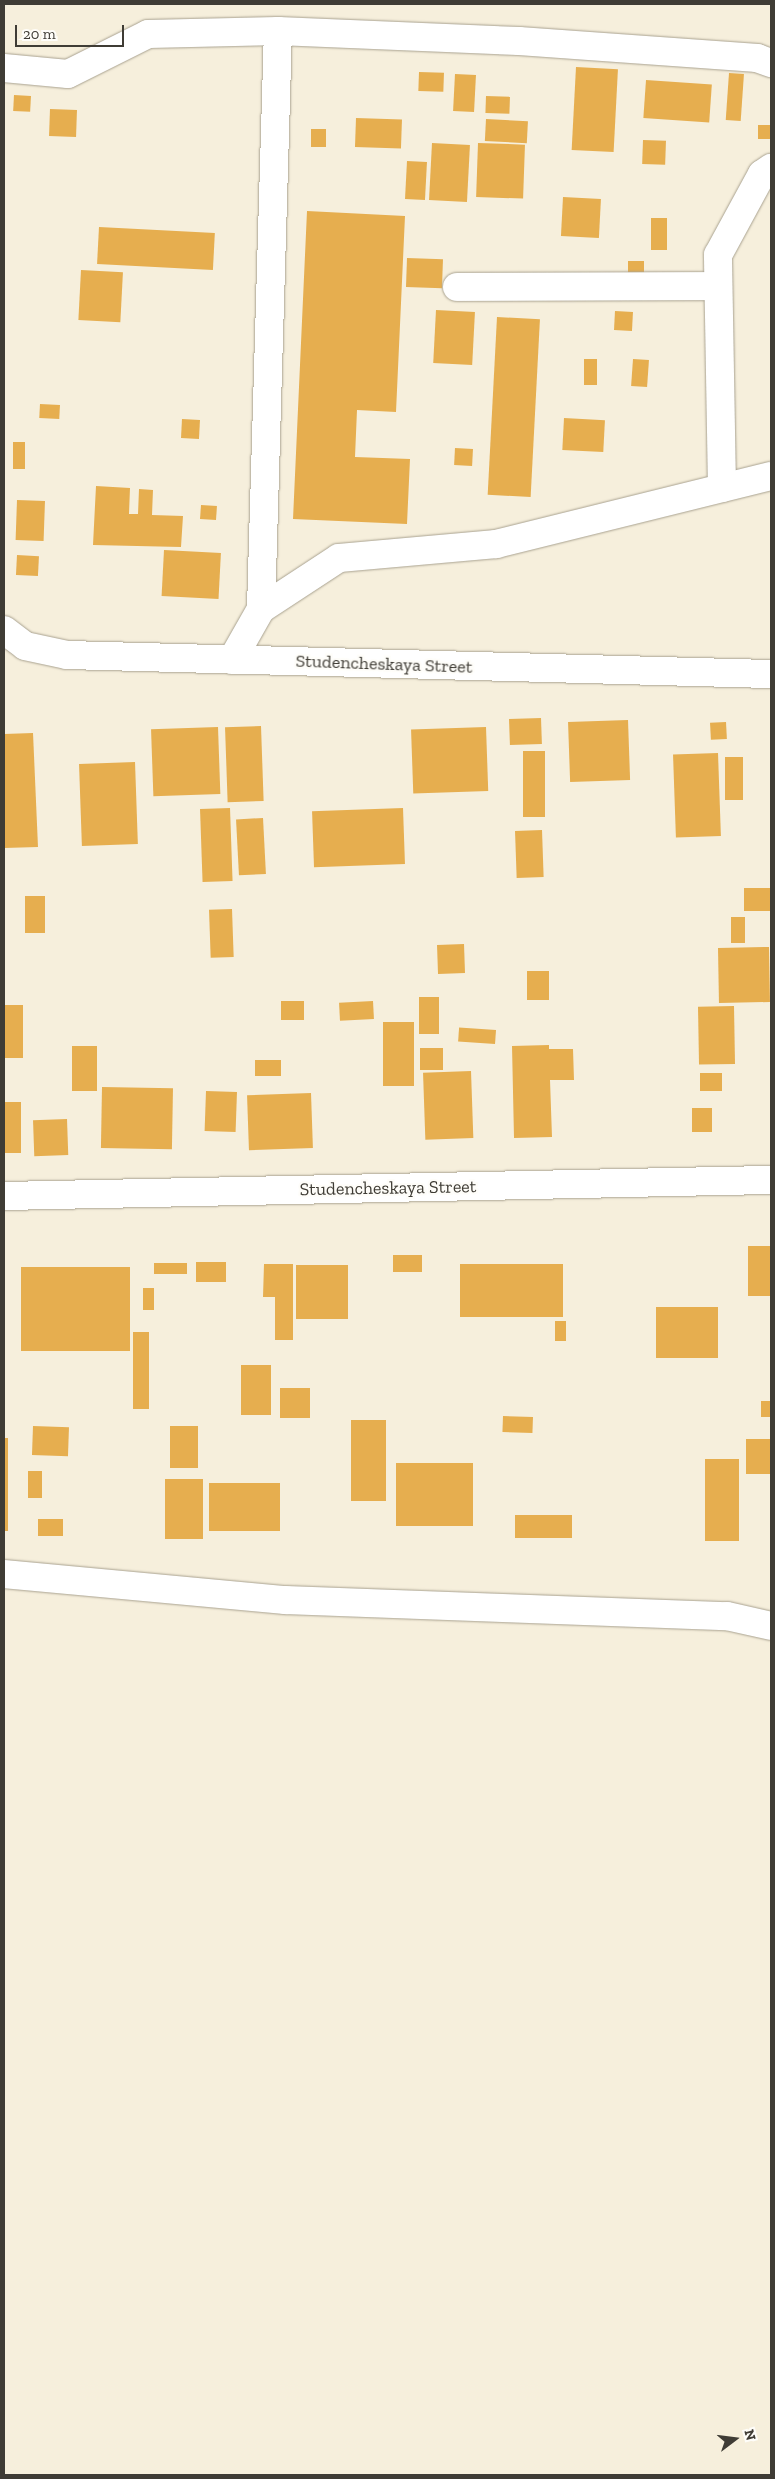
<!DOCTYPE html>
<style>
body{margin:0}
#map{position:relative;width:775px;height:2479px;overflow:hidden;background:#f6efdc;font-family:"Zilla Slab",serif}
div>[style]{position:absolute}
.building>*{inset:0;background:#e6ae4f;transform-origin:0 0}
.roads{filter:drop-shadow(0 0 1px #a9a290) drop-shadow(0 0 1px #a9a290)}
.minor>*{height:28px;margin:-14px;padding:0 14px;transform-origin:14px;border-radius:14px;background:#fff}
span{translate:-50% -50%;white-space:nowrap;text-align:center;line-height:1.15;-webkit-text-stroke:4.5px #fefdf9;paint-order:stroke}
.street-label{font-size:18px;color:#3f3c35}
.frame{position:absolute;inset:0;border:5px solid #3f3c35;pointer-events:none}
.north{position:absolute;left:710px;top:2414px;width:50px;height:50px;-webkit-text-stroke:4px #fefdf9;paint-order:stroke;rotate:75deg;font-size:14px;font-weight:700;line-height:20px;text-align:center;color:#3f3c35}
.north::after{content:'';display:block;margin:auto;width:18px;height:22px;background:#3f3c35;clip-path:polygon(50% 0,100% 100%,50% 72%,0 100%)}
.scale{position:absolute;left:15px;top:25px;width:109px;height:22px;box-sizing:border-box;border:2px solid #3f3c35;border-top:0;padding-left:6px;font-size:15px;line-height:18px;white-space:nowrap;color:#3f3c35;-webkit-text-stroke:4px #fefdf9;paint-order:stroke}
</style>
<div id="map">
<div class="building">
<div style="left:576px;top:67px;width:42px;height:83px;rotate:3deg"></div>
<div style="left:419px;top:72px;width:25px;height:19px;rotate:2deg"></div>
<div style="left:729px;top:73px;width:15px;height:47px;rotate:4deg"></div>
<div style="left:455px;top:74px;width:21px;height:37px;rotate:3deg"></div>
<div style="left:646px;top:80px;width:66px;height:38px;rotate:4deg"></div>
<div style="left:14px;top:95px;width:17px;height:16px;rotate:3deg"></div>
<div style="left:486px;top:96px;width:24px;height:17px;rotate:2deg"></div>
<div style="left:50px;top:109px;width:27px;height:27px;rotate:2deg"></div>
<div style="left:356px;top:118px;width:46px;height:29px;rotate:2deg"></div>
<div style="left:486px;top:119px;width:42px;height:22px;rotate:3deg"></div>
<div style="left:758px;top:125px;width:13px;height:14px"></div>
<div style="left:311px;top:129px;width:15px;height:18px"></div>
<div style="left:643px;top:140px;width:23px;height:24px;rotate:2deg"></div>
<div style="left:432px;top:143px;width:38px;height:57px;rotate:3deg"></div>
<div style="left:478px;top:143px;width:47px;height:54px;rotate:2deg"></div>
<div style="left:407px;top:161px;width:20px;height:38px;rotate:3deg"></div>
<div style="left:563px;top:197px;width:38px;height:39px;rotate:3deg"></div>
<div style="clip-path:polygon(307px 211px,405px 216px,396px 412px,357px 410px,355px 457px,410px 459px,407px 524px,293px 519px)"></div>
<div style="left:651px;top:218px;width:16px;height:32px"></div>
<div style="left:99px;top:227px;width:116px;height:37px;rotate:3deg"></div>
<div style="left:407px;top:258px;width:36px;height:29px;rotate:2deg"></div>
<div style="left:628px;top:261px;width:16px;height:16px"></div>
<div style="left:81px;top:270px;width:42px;height:50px;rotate:3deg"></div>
<div style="left:436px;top:310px;width:39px;height:53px;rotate:3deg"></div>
<div style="left:615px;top:311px;width:18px;height:19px;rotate:3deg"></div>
<div style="left:497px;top:317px;width:43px;height:178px;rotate:3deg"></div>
<div style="left:584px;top:359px;width:13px;height:26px"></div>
<div style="left:633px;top:359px;width:16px;height:27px;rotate:4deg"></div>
<div style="left:40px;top:404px;width:20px;height:14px;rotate:3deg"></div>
<div style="left:564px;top:418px;width:41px;height:32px;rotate:3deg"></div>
<div style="left:182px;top:419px;width:18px;height:19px;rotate:3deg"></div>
<div style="left:13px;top:442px;width:12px;height:27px"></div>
<div style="left:455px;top:448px;width:18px;height:17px;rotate:3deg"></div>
<div style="clip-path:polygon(96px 486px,130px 488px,129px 514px,138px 514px,139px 489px,153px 490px,152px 515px,183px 516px,181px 547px,93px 545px)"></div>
<div style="left:17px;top:500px;width:28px;height:40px;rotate:2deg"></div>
<div style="left:201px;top:505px;width:16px;height:14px;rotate:4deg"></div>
<div style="left:164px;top:550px;width:57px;height:46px;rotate:3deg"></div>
<div style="left:17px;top:555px;width:22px;height:20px;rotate:3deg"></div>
<div style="left:541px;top:718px;width:26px;height:32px;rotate:88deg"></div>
<div style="left:628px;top:720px;width:60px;height:60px;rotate:88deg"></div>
<div style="left:726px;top:722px;width:17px;height:16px;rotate:87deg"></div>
<div style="left:261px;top:726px;width:75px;height:36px;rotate:88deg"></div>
<div style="left:218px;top:727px;width:67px;height:67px;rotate:88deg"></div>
<div style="left:486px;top:727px;width:64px;height:75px;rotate:88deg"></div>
<div style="clip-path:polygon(33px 733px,38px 847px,4px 848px,4px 734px)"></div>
<div style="left:523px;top:751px;width:22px;height:66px"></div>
<div style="left:718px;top:753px;width:83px;height:45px;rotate:88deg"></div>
<div style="left:725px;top:757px;width:18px;height:43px"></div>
<div style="left:135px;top:762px;width:82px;height:56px;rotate:88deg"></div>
<div style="left:230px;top:808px;width:73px;height:30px;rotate:88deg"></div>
<div style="left:403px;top:808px;width:56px;height:91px;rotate:88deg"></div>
<div style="left:263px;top:818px;width:56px;height:27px;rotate:87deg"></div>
<div style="left:542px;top:830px;width:47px;height:27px;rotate:88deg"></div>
<div style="left:744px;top:888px;width:27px;height:23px"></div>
<div style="left:25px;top:896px;width:20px;height:37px"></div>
<div style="left:232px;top:909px;width:48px;height:23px;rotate:88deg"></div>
<div style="left:731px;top:917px;width:14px;height:26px"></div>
<div style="left:464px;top:944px;width:29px;height:27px;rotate:88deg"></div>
<div style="left:769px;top:947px;width:55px;height:51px;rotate:89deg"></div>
<div style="left:527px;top:971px;width:22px;height:29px"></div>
<div style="left:419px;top:997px;width:20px;height:37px"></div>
<div style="left:281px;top:1001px;width:23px;height:19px"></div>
<div style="left:373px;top:1001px;width:18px;height:34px;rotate:87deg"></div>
<div style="left:4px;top:1005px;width:19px;height:53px"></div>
<div style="left:734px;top:1006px;width:58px;height:36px;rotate:89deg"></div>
<div style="left:383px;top:1022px;width:31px;height:64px"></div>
<div style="left:496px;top:1030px;width:14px;height:37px;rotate:94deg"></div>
<div style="clip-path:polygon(549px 1045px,549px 1049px,573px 1049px,574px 1080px,550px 1080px,552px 1137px,514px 1138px,512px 1046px)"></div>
<div style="left:72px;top:1046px;width:25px;height:45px"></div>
<div style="left:420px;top:1048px;width:23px;height:22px"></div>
<div style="left:255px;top:1060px;width:26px;height:16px"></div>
<div style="left:471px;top:1071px;width:67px;height:48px;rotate:88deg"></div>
<div style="left:722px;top:1073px;width:18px;height:22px;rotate:90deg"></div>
<div style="left:102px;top:1087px;width:71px;height:61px;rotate:1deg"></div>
<div style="left:206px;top:1091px;width:31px;height:40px;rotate:2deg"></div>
<div style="left:311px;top:1093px;width:55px;height:64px;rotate:88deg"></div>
<div style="left:4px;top:1102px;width:17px;height:51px"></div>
<div style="left:692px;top:1108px;width:20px;height:24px"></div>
<div style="left:67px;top:1119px;width:36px;height:34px;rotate:88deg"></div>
<div style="left:748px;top:1246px;width:23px;height:50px"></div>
<div style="left:393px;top:1255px;width:29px;height:17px"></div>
<div style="left:196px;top:1262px;width:30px;height:20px"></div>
<div style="left:154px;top:1263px;width:33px;height:11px"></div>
<div style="clip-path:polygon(264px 1264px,293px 1264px,293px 1340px,275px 1340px,275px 1297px,263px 1297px)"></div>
<div style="left:460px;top:1264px;width:103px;height:53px"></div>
<div style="left:296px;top:1265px;width:52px;height:54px"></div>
<div style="left:21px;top:1267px;width:109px;height:84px"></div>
<div style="left:143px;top:1288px;width:11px;height:22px"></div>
<div style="left:656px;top:1307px;width:62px;height:51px"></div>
<div style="left:555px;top:1321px;width:11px;height:20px"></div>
<div style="left:133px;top:1332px;width:16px;height:77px"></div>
<div style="left:241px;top:1365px;width:30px;height:50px"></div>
<div style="left:280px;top:1388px;width:30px;height:30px"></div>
<div style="left:761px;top:1401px;width:10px;height:16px"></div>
<div style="left:503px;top:1416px;width:30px;height:16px;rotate:2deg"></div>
<div style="left:351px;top:1420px;width:35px;height:81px"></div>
<div style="left:33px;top:1426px;width:36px;height:29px;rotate:2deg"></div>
<div style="left:170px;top:1426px;width:28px;height:42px"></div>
<div style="left:4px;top:1438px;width:4px;height:93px"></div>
<div style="left:746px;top:1439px;width:25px;height:35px"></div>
<div style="left:705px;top:1459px;width:34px;height:82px"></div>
<div style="left:396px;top:1463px;width:77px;height:63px"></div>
<div style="left:28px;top:1471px;width:14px;height:27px"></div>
<div style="left:165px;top:1479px;width:38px;height:60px"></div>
<div style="left:209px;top:1483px;width:71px;height:48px"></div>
<div style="left:515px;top:1515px;width:57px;height:23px"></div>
<div style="left:38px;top:1519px;width:25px;height:17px"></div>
</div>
<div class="roads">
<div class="minor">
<div style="left:4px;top:68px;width:64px;rotate:5.4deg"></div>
<div style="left:68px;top:74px;width:89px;rotate:-26.6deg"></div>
<div style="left:148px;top:34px;width:130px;rotate:-1.3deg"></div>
<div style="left:278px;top:31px;width:241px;rotate:2.4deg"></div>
<div style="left:519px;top:41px;width:239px;rotate:4.1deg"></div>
<div style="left:757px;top:58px;width:15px;rotate:20deg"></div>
<div style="left:457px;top:287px;width:261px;rotate:-0.2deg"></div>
<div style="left:722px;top:488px;width:233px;rotate:-91deg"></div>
<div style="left:718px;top:255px;width:92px;rotate:-61.5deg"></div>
<div style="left:762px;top:174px;width:11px;rotate:-34deg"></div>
<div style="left:261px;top:609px;width:578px;rotate:-88.32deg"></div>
<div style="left:4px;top:630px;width:26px;rotate:37deg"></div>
<div style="left:25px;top:646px;width:43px;rotate:12.1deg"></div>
<div style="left:67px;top:655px;width:704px;rotate:1.55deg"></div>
<div style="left:232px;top:660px;width:59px;rotate:-60.4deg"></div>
<div style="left:261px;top:609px;width:93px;rotate:-33.2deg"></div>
<div style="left:339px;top:558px;width:158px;rotate:-5.1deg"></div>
<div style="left:496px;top:544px;width:283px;rotate:-13.9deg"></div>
<div style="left:4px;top:1196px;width:767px;rotate:-1.2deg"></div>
<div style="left:4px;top:1574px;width:282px;rotate:5.3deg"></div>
<div style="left:285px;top:1600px;width:442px;rotate:2.1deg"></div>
<div style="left:727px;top:1616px;width:45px;rotate:12.8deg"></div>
</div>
</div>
<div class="street-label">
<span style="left:384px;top:664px;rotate:2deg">Studencheskaya Street</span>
<span style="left:388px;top:1188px;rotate:-1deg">Studencheskaya Street</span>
</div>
<div class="frame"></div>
<div class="north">N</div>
<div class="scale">20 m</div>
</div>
